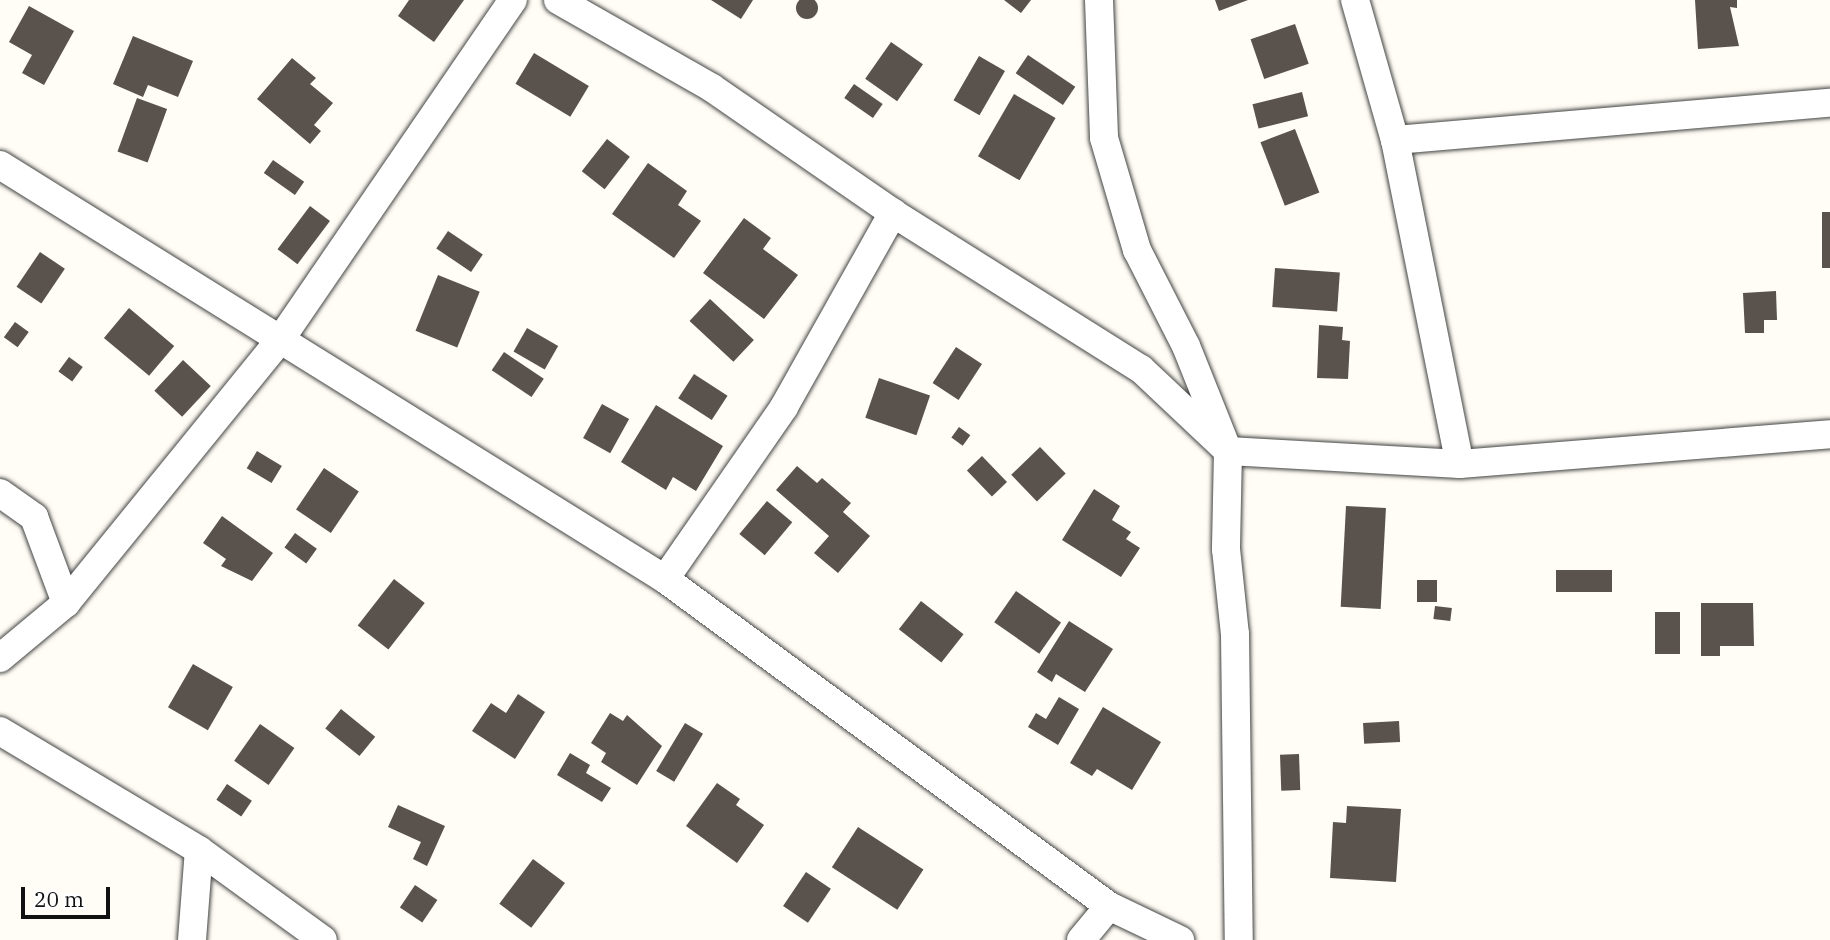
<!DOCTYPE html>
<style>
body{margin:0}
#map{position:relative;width:1830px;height:940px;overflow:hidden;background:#fffdf5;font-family:"IBM Plex Serif",serif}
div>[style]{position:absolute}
.building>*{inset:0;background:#5a524d;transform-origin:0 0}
.round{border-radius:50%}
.roads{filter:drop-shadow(0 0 2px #444) drop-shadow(0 0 2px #444)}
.minor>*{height:28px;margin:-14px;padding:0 14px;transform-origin:14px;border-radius:14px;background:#fff}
span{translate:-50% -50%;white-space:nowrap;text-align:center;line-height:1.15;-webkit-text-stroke:7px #fff;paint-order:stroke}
.scale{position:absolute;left:21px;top:887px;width:89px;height:32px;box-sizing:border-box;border:4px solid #111;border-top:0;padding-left:9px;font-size:21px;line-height:24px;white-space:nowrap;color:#111;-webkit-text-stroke:5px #fff;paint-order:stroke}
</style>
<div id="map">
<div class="building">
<div class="round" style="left:796px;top:-3px;width:22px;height:22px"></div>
<div style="clip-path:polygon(409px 0,464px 0,434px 42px,398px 16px)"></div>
<div style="clip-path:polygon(711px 0,753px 0,741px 19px)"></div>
<div style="clip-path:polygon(1004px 0,1031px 0,1021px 13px)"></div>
<div style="clip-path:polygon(1215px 0,1248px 0,1219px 11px)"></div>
<div style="clip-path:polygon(1695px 0,1737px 0,1737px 8px,1730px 7px,1739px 46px,1698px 49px)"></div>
<div style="clip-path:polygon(29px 6px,74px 31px,44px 85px,22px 73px,32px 55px,9px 42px)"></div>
<div style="left:1295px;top:24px;width:42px;height:47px;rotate:71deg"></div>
<div style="clip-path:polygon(133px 36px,193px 61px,178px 97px,148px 85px,143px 97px,113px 84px)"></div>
<div style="left:891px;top:42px;width:39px;height:45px;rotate:35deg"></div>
<div style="left:534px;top:53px;width:64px;height:36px;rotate:31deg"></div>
<div style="left:1028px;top:55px;width:57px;height:22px;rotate:34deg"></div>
<div style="left:979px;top:56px;width:30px;height:51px;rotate:30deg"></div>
<div style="clip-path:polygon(292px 58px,316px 78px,310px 84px,333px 103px,314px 125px,321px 131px,310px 144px,257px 99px)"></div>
<div style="left:854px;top:84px;width:35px;height:17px;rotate:35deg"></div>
<div style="left:1302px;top:92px;width:25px;height:51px;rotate:76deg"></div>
<div style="left:1014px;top:94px;width:48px;height:72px;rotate:30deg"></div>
<div style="left:137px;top:98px;width:32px;height:57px;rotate:20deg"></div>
<div style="left:1295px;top:129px;width:68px;height:37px;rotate:69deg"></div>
<div style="left:607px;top:139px;width:29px;height:41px;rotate:38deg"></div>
<div style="left:273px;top:160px;width:38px;height:16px;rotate:35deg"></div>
<div style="clip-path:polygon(648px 163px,687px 191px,678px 205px,701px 221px,674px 258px,612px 214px)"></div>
<div style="left:310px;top:206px;width:25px;height:54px;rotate:37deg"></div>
<div style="left:1830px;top:212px;width:56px;height:8px;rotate:90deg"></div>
<div style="clip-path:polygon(744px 218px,771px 238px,763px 249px,798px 275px,764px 319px,703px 273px)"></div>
<div style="left:448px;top:231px;width:42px;height:21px;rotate:34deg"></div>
<div style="left:40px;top:252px;width:30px;height:42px;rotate:34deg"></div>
<div style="left:1275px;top:268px;width:65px;height:39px;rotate:4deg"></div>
<div style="left:438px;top:275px;width:45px;height:60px;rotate:22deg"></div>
<div style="clip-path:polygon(1776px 291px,1777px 320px,1764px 320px,1764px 333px,1745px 333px,1743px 293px)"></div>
<div style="left:710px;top:299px;width:60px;height:30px;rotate:43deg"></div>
<div style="left:129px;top:308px;width:59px;height:39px;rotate:40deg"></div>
<div style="left:15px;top:322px;width:17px;height:19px;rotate:36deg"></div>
<div style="clip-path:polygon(1319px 325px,1343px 327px,1342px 340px,1350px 341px,1348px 379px,1317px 378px)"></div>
<div style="left:527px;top:328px;width:36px;height:27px;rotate:30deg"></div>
<div style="left:956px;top:347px;width:31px;height:43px;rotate:33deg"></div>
<div style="left:504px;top:352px;width:48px;height:22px;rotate:34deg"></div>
<div style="left:69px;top:357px;width:17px;height:18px;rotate:36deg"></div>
<div style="left:183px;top:360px;width:38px;height:42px;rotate:43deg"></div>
<div style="left:694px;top:374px;width:40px;height:29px;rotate:33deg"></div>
<div style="left:879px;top:378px;width:54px;height:42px;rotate:19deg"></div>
<div style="left:602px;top:404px;width:31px;height:39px;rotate:29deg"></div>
<div style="clip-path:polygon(656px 405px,723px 446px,696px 491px,673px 477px,666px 490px,621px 462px)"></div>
<div style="left:959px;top:427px;width:14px;height:13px;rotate:36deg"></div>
<div style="left:1040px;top:447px;width:37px;height:40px;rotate:46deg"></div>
<div style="left:257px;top:451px;width:29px;height:20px;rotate:31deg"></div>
<div style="left:982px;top:456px;width:36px;height:21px;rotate:46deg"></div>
<div style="clip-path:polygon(797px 466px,817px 483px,822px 478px,851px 503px,843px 512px,870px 536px,838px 573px,814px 553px,829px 536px,776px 490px)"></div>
<div style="left:324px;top:468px;width:42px;height:50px;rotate:34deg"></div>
<div style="clip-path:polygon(1094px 489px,1120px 506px,1112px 520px,1131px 532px,1126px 539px,1140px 548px,1121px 577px,1062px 540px)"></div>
<div style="left:767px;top:501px;width:33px;height:43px;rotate:40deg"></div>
<div style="left:1346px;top:506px;width:40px;height:101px;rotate:3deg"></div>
<div style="clip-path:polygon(222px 516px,273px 553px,252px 581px,221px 566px,226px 559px,203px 543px)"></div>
<div style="left:295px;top:533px;width:27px;height:18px;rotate:36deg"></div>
<div style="left:1612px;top:570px;width:22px;height:56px;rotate:90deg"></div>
<div style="left:394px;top:579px;width:39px;height:59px;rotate:38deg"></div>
<div style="left:1417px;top:580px;width:20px;height:22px"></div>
<div style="left:1016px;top:591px;width:55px;height:38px;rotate:35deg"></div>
<div style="left:921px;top:601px;width:54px;height:36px;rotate:38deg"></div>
<div style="clip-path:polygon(1701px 603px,1753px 603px,1754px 646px,1720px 646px,1720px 656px,1701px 656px)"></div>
<div style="left:1435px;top:606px;width:17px;height:13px;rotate:7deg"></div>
<div style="left:1655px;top:612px;width:25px;height:42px"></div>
<div style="clip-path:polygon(1069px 621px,1113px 649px,1085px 692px,1056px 674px,1052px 682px,1037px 672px)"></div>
<div style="left:193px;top:664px;width:46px;height:50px;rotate:30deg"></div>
<div style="clip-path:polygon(518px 694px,545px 712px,515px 759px,472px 731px,491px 703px,506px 713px)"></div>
<div style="clip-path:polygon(1059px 697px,1079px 709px,1058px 745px,1028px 727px,1036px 713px,1046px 719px)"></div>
<div style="clip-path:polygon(1103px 707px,1161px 742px,1132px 790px,1097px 769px,1092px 776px,1070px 763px)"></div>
<div style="left:341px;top:709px;width:44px;height:25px;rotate:39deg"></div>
<div style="clip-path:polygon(610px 713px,623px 721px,627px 715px,662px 746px,637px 785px,601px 762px,606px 753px,591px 743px)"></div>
<div style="left:1399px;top:721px;width:21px;height:36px;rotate:87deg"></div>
<div style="left:685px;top:723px;width:21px;height:56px;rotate:31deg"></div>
<div style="left:260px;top:724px;width:42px;height:45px;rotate:35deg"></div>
<div style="clip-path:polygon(570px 753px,590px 765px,586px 773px,611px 788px,602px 802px,557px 775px)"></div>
<div style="left:1299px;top:754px;width:36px;height:19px;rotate:88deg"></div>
<div style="clip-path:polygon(717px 783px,740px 799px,736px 805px,764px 825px,737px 863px,686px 826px)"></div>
<div style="left:227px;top:784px;width:30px;height:19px;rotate:34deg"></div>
<div style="clip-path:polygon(398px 805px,445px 826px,427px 866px,413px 859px,421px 842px,388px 827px)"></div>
<div style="clip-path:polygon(1347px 806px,1401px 809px,1396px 882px,1330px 878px,1333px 822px,1346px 823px)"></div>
<div style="left:858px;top:827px;width:78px;height:48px;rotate:33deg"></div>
<div style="left:533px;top:859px;width:40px;height:56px;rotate:37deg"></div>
<div style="left:806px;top:872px;width:30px;height:41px;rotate:34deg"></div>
<div style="left:415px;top:885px;width:27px;height:27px;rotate:34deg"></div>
</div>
<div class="roads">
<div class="minor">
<div style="left:558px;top:0;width:177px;rotate:29.7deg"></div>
<div style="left:712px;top:88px;width:220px;rotate:34.6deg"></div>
<div style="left:893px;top:213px;width:293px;rotate:32.2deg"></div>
<div style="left:1141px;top:369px;width:120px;rotate:43.3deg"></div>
<div style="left:1228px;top:451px;width:232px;rotate:3.2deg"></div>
<div style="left:1460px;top:464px;width:371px;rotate:-4.6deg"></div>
<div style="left:1099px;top:0;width:138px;rotate:87.9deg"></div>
<div style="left:1104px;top:138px;width:117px;rotate:73.6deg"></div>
<div style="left:1137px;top:250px;width:108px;rotate:63deg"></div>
<div style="left:1186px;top:346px;width:113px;rotate:68.2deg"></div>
<div style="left:1228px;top:451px;width:98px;rotate:91.2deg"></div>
<div style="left:1226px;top:549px;width:85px;rotate:84deg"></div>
<div style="left:1235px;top:634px;width:306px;rotate:89.3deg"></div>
<div style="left:1355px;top:0;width:146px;rotate:74.1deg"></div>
<div style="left:1395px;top:140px;width:330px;rotate:78.7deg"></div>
<div style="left:1395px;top:140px;width:437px;rotate:-4.9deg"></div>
<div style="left:0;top:165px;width:783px;rotate:31.9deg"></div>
<div style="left:665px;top:579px;width:551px;rotate:36.37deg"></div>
<div style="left:1109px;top:906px;width:79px;rotate:25.6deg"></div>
<div style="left:0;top:493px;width:42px;rotate:35.2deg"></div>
<div style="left:34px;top:517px;width:92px;rotate:69.6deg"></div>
<div style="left:665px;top:579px;width:209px;rotate:-55.3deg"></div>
<div style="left:784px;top:407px;width:223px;rotate:-60.7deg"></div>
<div style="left:0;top:658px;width:86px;rotate:-39.8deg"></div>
<div style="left:66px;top:603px;width:339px;rotate:-50.9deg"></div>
<div style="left:280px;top:340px;width:412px;rotate:-55.6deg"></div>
<div style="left:0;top:731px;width:232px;rotate:30.9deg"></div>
<div style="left:199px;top:850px;width:153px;rotate:36deg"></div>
<div style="left:192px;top:940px;width:90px;rotate:-85.6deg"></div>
<div style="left:1081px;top:940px;width:44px;rotate:-50.5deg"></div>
</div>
</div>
<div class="scale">20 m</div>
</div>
